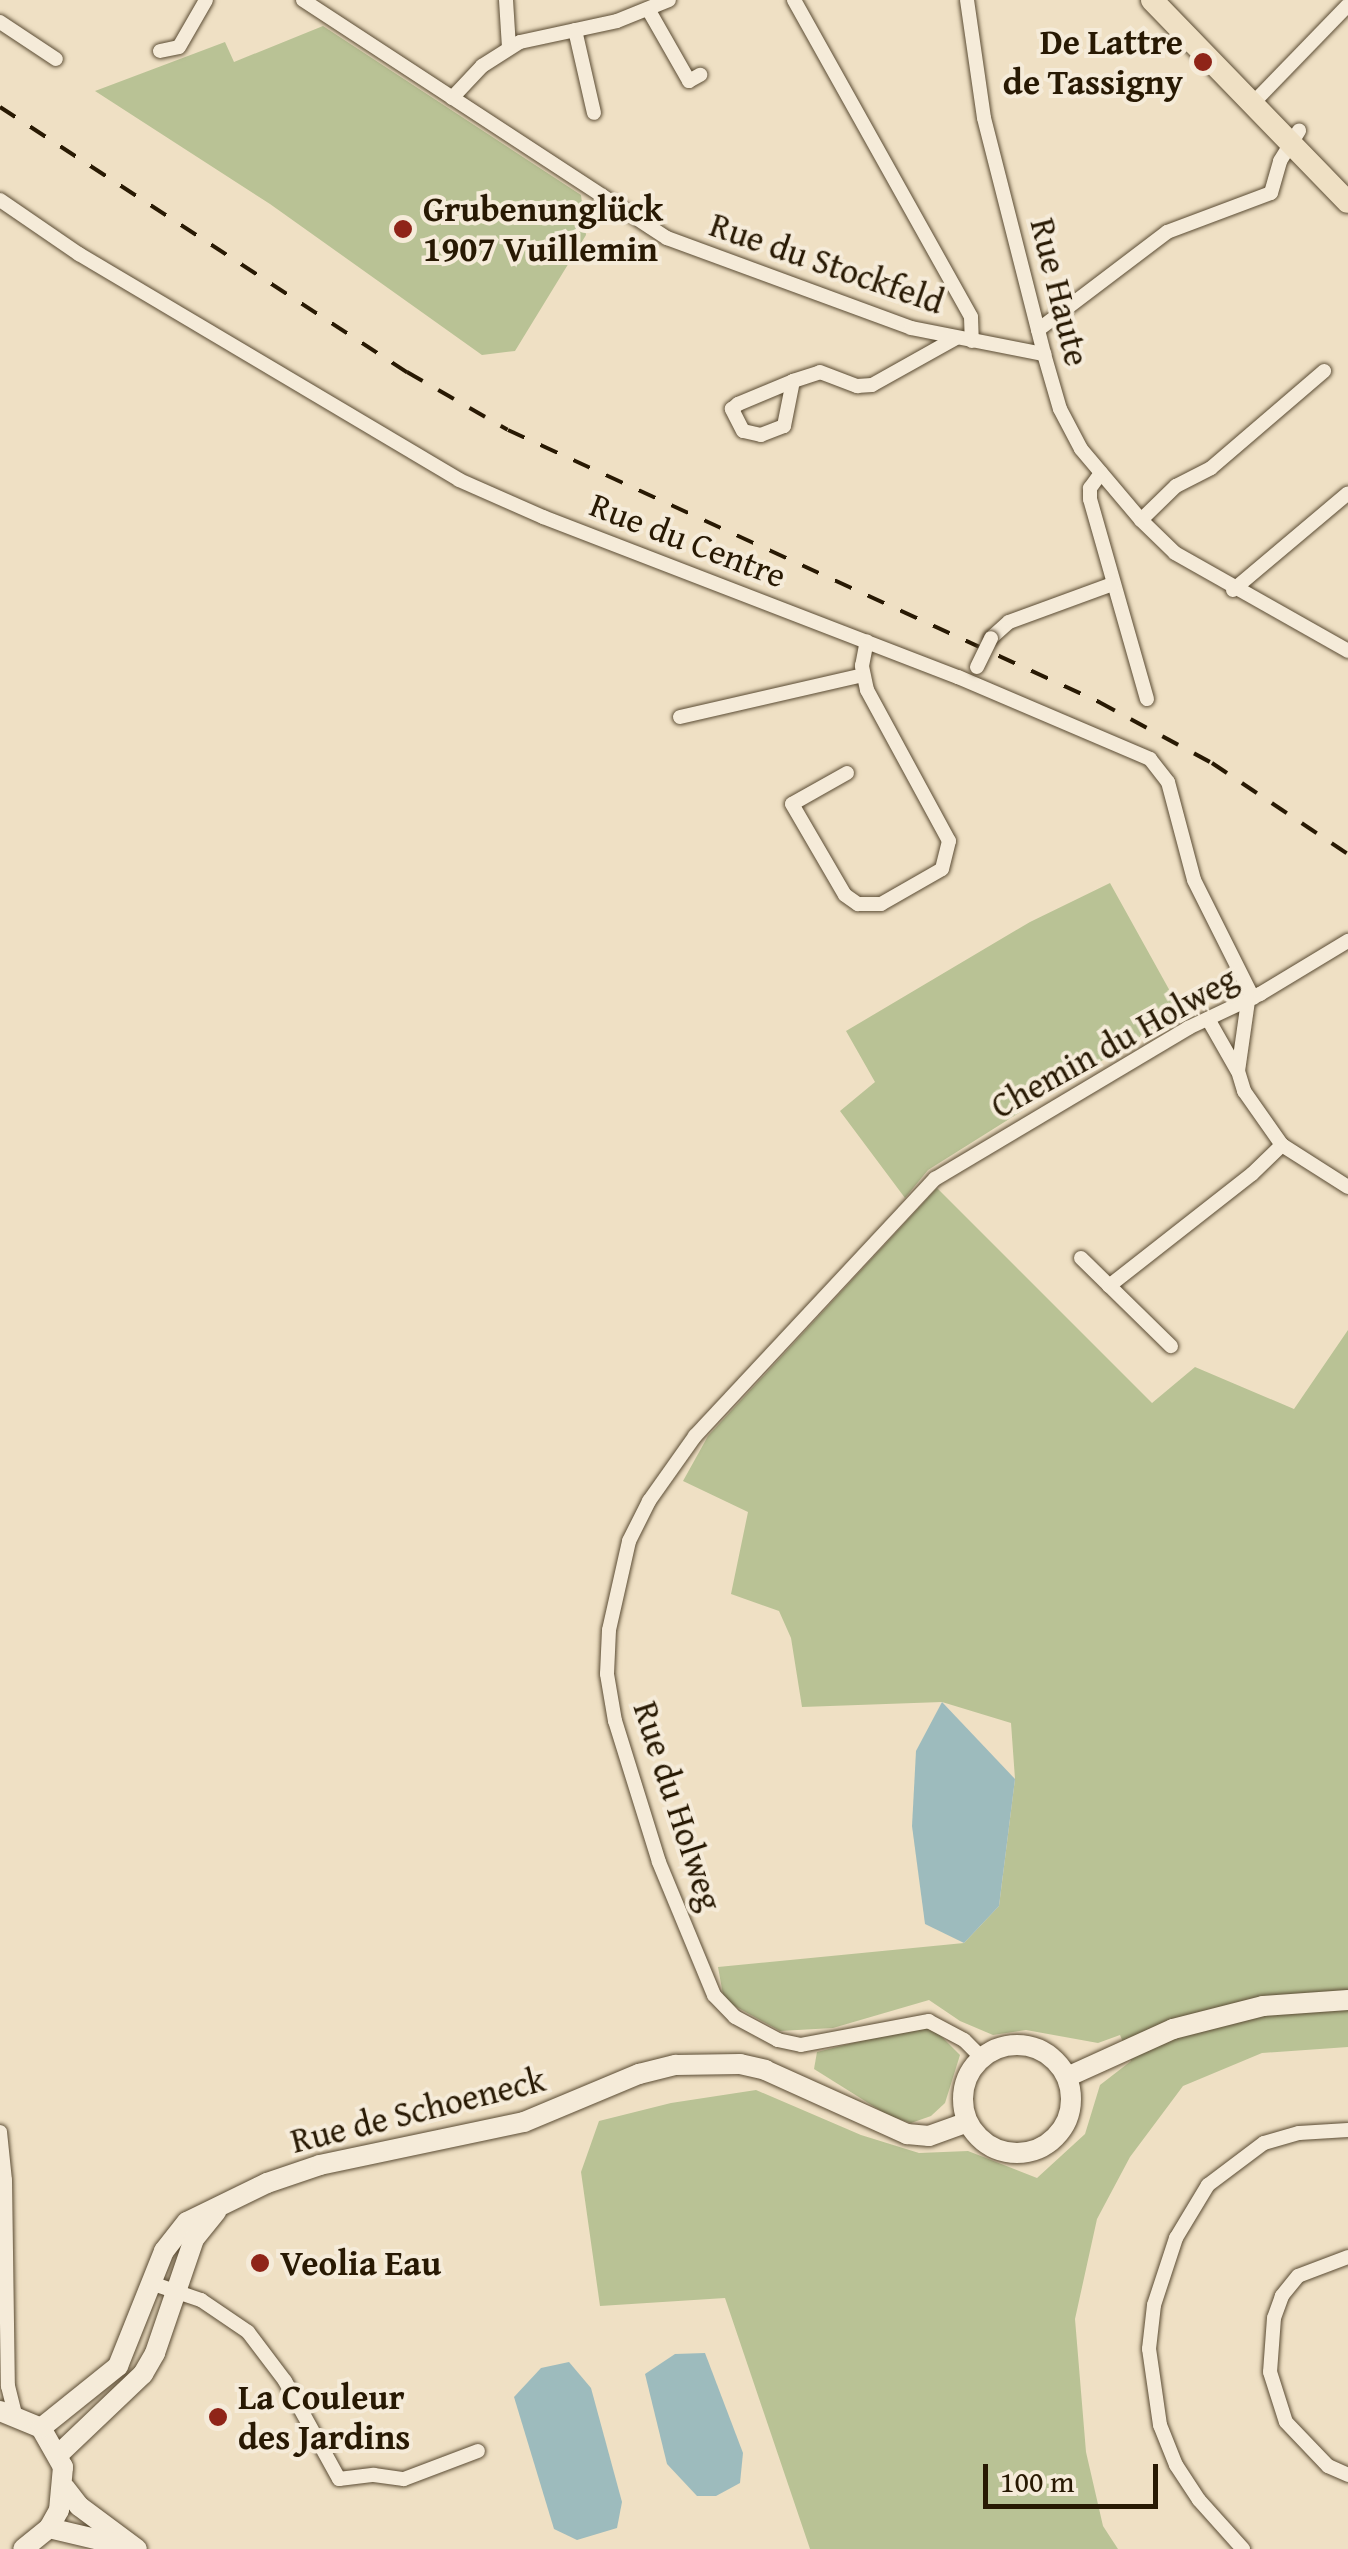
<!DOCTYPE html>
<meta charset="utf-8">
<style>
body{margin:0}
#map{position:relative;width:1348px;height:2549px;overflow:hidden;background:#efe0c4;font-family:"Gentium Book Plus",serif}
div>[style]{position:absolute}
.green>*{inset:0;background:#b9c295}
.water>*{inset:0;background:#9dbbbd}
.roads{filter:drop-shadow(0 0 2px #5a4b33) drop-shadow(0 0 2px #5a4b33)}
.minor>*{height:14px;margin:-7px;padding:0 7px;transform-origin:7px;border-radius:7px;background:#f5ebd9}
.secondary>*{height:20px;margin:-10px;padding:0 10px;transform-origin:10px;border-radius:10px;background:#f5ebd9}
.secondary>.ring{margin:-10px;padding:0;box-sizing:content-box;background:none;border:20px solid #f5ebd9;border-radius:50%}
.primary>*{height:22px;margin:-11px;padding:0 11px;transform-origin:11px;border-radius:11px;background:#efe0c4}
.rail>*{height:4px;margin-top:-2px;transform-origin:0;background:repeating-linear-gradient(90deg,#281903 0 18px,transparent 0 36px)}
.bridges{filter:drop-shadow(0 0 2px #5a4b33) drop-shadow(0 0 2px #5a4b33)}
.minor-bridge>*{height:14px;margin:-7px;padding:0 7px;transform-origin:7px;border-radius:7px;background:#f5ebd9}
.dots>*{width:28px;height:28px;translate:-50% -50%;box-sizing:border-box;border:5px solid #f5ebd9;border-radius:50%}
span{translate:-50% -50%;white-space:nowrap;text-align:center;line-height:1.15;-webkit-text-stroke:8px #f5ebd9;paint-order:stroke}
.poi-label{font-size:35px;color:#281903;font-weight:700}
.right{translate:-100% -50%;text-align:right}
.left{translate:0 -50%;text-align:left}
.street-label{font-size:35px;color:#281903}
.scale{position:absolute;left:983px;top:2464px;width:175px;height:45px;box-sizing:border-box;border:5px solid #281903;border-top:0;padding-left:12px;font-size:30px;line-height:35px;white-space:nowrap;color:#281903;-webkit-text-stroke:8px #f5ebd9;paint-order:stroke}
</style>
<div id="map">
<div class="green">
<div style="clip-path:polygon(323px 26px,581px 195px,586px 235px,515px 351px,482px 355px,270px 204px,95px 91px,225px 42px,234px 62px)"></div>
<div style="clip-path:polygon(1110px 883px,1181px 1011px,928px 1170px,905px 1198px,840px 1111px,875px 1082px,846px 1031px,1030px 922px)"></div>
<div style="clip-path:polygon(937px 1188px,1152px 1403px,1195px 1367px,1294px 1409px,1348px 1330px,1348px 2047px,1262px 2053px,1183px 2086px,1130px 2157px,1097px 2219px,1075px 2319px,1086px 2452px,1103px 2526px,1118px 2549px,810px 2549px,725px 2298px,600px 2306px,581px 2172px,599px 2121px,671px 2103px,756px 2090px,861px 2135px,919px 2153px,968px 2151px,1037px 2178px,1085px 2134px,1100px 2085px,1131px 2061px,1120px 2035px,1098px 2043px,1026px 2030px,993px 2035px,960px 2021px,929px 2000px,833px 2028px,780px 2031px,724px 2000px,718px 1967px,964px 1943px,999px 1906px,1015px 1779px,1011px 1723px,942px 1702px,802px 1707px,791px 1638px,779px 1611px,731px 1594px,748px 1512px,683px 1481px,708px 1436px)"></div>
<div style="clip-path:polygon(920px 2026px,938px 2033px,960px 2055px,945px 2103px,931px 2116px,911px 2123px,889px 2116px,814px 2069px,817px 2052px)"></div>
</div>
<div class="water">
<div style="clip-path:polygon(942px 1702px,1015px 1779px,999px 1906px,964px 1943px,925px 1924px,912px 1826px,916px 1751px)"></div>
<div style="clip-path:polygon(705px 2353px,743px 2453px,740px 2483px,716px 2496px,697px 2496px,667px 2464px,645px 2374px,675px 2354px)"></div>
<div style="clip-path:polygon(569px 2362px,591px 2388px,622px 2502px,617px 2528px,577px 2540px,554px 2529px,514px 2397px,541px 2368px)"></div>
</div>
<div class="roads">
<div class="minor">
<div style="left:303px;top:0;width:435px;rotate:33.2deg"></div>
<div style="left:667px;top:238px;width:260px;rotate:20.2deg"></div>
<div style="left:911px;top:328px;width:136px;rotate:11.1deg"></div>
<div style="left:506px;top:0;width:48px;rotate:86.4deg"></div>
<div style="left:794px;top:0;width:363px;rotate:60.8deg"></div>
<div style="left:971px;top:317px;width:24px;rotate:88deg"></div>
<div style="left:967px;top:0;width:119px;rotate:81.8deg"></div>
<div style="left:984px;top:118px;width:244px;rotate:75.7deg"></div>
<div style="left:1044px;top:354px;width:57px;rotate:73.8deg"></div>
<div style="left:1060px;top:409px;width:45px;rotate:62.3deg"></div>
<div style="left:1081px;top:449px;width:93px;rotate:49.8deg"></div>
<div style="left:1141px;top:520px;width:47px;rotate:44.1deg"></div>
<div style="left:1175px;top:553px;width:199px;rotate:29.5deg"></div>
<div style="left:648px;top:9px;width:83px;rotate:60.3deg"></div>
<div style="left:689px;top:81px;width:13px;rotate:-29deg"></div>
<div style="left:0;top:22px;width:67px;rotate:33.5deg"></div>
<div style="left:575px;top:30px;width:85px;rotate:77.1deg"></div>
<div style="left:160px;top:51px;width:19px;rotate:-12deg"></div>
<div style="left:179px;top:47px;width:54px;rotate:-60.1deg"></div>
<div style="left:452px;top:98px;width:44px;rotate:-46.8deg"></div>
<div style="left:482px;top:66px;width:45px;rotate:-32.3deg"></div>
<div style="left:520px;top:42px;width:99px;rotate:-12.2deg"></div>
<div style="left:617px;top:21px;width:56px;rotate:-22deg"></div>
<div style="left:1253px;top:103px;width:136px;rotate:-45.9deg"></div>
<div style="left:0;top:200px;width:96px;rotate:34.4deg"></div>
<div style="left:79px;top:254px;width:442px;rotate:30.7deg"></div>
<div style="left:459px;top:480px;width:92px;rotate:23.8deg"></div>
<div style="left:543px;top:517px;width:445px;rotate:21.1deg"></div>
<div style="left:958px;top:677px;width:209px;rotate:23.1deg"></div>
<div style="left:1150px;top:759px;width:29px;rotate:52deg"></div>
<div style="left:1168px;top:782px;width:101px;rotate:75.1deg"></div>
<div style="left:1194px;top:880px;width:132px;rotate:63.4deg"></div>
<div style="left:1038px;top:330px;width:162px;rotate:-37.2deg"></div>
<div style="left:1167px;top:232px;width:111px;rotate:-20.6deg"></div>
<div style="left:1271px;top:193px;width:33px;rotate:-74deg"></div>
<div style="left:1280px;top:161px;width:36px;rotate:-58deg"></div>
<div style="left:793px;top:381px;width:46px;rotate:101.3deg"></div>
<div style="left:784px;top:426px;width:25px;rotate:159deg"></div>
<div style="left:761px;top:435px;width:18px;rotate:-167deg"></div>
<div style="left:743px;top:431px;width:25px;rotate:-117deg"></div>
<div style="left:732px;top:409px;width:8px;rotate:-40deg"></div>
<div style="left:738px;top:404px;width:60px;rotate:-22.7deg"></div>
<div style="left:793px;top:381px;width:28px;rotate:-18deg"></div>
<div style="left:820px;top:372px;width:40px;rotate:21deg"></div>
<div style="left:857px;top:386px;width:15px;rotate:-4deg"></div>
<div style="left:872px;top:385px;width:96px;rotate:-29.2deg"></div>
<div style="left:1101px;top:473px;width:19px;rotate:126deg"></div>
<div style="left:1090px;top:488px;width:11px;rotate:90deg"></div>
<div style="left:1090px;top:499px;width:208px;rotate:74.1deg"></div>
<div style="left:1141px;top:520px;width:49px;rotate:-44.2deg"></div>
<div style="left:1176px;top:486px;width:39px;rotate:-27deg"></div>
<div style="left:1211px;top:468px;width:149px;rotate:-40.6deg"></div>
<div style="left:1233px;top:590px;width:150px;rotate:-40.1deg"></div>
<div style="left:991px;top:638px;width:24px;rotate:-42deg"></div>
<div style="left:1009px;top:622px;width:111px;rotate:-20.1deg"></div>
<div style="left:680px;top:717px;width:188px;rotate:-12.9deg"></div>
<div style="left:847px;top:773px;width:63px;rotate:150.6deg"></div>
<div style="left:792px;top:804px;width:105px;rotate:59.8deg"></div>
<div style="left:845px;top:895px;width:16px;rotate:35deg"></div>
<div style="left:858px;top:904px;width:23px"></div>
<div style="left:881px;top:904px;width:70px;rotate:-29.8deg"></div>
<div style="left:942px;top:869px;width:29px;rotate:-76deg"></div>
<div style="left:949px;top:841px;width:172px;rotate:-118.5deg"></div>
<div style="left:867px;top:690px;width:25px;rotate:-102deg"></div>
<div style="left:862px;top:666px;width:25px;rotate:-79deg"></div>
<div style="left:1248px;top:1001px;width:71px;rotate:98.1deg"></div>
<div style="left:1238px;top:1071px;width:21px;rotate:73deg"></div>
<div style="left:1244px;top:1091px;width:66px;rotate:54.9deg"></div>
<div style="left:1282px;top:1145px;width:78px;rotate:32.5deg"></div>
<div style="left:1208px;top:1019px;width:59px;rotate:60.4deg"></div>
<div style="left:1081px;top:1258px;width:126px;rotate:44.4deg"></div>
<div style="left:1109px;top:1286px;width:182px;rotate:-38.1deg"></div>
<div style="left:1252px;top:1174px;width:42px;rotate:-44deg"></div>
<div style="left:982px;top:2058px;width:25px;rotate:-135deg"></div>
<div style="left:964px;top:2040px;width:40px;rotate:-152deg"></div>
<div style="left:929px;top:2021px;width:130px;rotate:169.4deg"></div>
<div style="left:801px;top:2045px;width:24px;rotate:-168deg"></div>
<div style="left:778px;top:2040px;width:49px;rotate:-151.9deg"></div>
<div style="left:735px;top:2017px;width:30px;rotate:-134deg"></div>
<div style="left:714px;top:1995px;width:144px;rotate:-112.5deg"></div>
<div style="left:659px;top:1862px;width:148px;rotate:-107.3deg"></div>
<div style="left:615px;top:1721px;width:48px;rotate:-99.7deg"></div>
<div style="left:607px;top:1674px;width:44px;rotate:-87.4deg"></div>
<div style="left:609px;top:1630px;width:91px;rotate:-77.3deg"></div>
<div style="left:629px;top:1541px;width:45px;rotate:-63.4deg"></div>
<div style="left:649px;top:1501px;width:80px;rotate:-54.7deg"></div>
<div style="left:695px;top:1436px;width:352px;rotate:-47deg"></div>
<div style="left:935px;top:1179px;width:295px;rotate:-30.8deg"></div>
<div style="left:1188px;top:1028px;width:80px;rotate:-25.3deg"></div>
<div style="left:1260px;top:994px;width:103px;rotate:-31.1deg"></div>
<div style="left:0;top:2132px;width:48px;rotate:84.1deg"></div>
<div style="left:5px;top:2180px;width:206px;rotate:89.2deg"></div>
<div style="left:8px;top:2386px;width:29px;rotate:76deg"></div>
<div style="left:1348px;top:2257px;width:53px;rotate:159.2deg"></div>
<div style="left:1298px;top:2276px;width:26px;rotate:129deg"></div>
<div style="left:1282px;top:2296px;width:23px;rotate:110deg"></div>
<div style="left:1274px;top:2318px;width:54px;rotate:94.2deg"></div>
<div style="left:1270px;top:2372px;width:52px;rotate:72.3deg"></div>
<div style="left:1286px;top:2422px;width:61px;rotate:46.3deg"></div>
<div style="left:1328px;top:2466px;width:22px;rotate:24deg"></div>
<div style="left:151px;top:2283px;width:53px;rotate:18.8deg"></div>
<div style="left:201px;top:2300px;width:57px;rotate:34.2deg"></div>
<div style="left:248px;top:2332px;width:61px;rotate:52.9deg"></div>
<div style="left:285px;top:2381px;width:112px;rotate:61.1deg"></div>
<div style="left:339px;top:2479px;width:35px;rotate:-7deg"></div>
<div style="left:374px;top:2475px;width:30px;rotate:8deg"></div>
<div style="left:404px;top:2479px;width:79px;rotate:-20.7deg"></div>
<div style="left:1243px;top:2549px;width:66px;rotate:-131.9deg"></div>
<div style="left:1199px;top:2500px;width:42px;rotate:-123.3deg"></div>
<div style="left:1176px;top:2465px;width:43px;rotate:-111.8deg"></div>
<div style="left:1160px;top:2425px;width:77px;rotate:-98.2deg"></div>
<div style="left:1149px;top:2349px;width:44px;rotate:-83.5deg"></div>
<div style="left:1154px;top:2305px;width:71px;rotate:-71.8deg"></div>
<div style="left:1176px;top:2238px;width:62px;rotate:-58.9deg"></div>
<div style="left:1208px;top:2185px;width:70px;rotate:-36.9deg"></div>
<div style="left:1264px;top:2143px;width:36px;rotate:-16deg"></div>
<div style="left:1299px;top:2133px;width:49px;rotate:-3.5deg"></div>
</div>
<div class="secondary">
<div class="ring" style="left:963px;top:2045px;width:88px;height:88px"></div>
<div style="left:1067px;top:2077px;width:116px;rotate:-24.4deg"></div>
<div style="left:1173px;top:2029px;width:93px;rotate:-14.3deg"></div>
<div style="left:1263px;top:2006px;width:85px;rotate:-4deg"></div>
<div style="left:0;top:2411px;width:44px;rotate:22.5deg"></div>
<div style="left:41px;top:2428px;width:45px;rotate:60.6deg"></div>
<div style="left:63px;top:2467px;width:43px;rotate:95.3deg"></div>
<div style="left:59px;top:2510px;width:21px;rotate:119deg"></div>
<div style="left:49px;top:2528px;width:33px;rotate:141deg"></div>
<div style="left:41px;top:2428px;width:99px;rotate:-38.8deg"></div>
<div style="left:118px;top:2366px;width:124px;rotate:-68.2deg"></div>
<div style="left:164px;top:2251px;width:37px;rotate:-52deg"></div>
<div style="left:187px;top:2222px;width:89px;rotate:-26deg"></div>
<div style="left:267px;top:2183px;width:56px;rotate:-18.8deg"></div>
<div style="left:320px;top:2165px;width:208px;rotate:-11.9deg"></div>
<div style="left:524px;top:2122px;width:125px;rotate:-22.7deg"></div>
<div style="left:639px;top:2074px;width:38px;rotate:-14deg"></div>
<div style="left:676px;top:2065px;width:64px;rotate:-0.9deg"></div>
<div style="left:740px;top:2064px;width:26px;rotate:13deg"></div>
<div style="left:765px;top:2070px;width:156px;rotate:24.3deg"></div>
<div style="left:907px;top:2134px;width:22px;rotate:5deg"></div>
<div style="left:929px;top:2136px;width:41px;rotate:-19.7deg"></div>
<div style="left:59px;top:2454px;width:116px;rotate:-43.6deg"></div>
<div style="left:143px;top:2374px;width:24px;rotate:-60deg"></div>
<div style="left:155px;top:2353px;width:120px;rotate:-71.1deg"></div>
<div style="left:194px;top:2239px;width:35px;rotate:-51deg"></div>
<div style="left:65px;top:2488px;width:23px;rotate:52deg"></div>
<div style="left:79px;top:2506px;width:72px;rotate:36.6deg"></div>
<div style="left:49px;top:2528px;width:78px;rotate:13.3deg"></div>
</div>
<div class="primary">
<div style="left:1152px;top:0;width:281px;rotate:45.9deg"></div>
</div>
</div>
<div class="rail">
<div style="left:0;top:107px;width:486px;rotate:33.1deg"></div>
<div style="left:407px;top:372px;width:116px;rotate:29.9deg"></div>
<div style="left:508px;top:430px;width:651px;rotate:24.71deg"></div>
<div style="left:1099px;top:702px;width:128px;rotate:28.4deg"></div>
<div style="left:1212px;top:763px;width:164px;rotate:33.8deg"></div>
</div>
<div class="bridges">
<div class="minor-bridge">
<div style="left:977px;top:667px;width:32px;rotate:-64deg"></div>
</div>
</div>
<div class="dots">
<div style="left:1203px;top:62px;background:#8f2418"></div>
<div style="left:403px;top:229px;background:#8f2418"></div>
<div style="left:260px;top:2263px;background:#8f2418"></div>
<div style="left:218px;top:2417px;background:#8f2418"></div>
</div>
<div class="poi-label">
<span class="right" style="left:1183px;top:62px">De Lattre<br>de Tassigny</span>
<span class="left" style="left:423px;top:229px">Grubenunglück<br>1907 Vuillemin</span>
<span class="left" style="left:280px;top:2263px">Veolia Eau</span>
<span class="left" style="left:238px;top:2417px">La Couleur<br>des Jardins</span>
</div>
<div class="street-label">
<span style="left:827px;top:263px;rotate:19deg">Rue du Stockfeld</span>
<span style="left:1060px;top:292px;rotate:76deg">Rue Haute</span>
<span style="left:688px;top:540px;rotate:21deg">Rue du Centre</span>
<span style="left:1114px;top:1042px;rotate:-29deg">Chemin du Holweg</span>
<span style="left:678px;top:1806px;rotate:72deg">Rue du Holweg</span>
<span style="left:418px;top:2110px;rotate:-14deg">Rue de Schoeneck</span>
</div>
<div class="scale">100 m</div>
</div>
